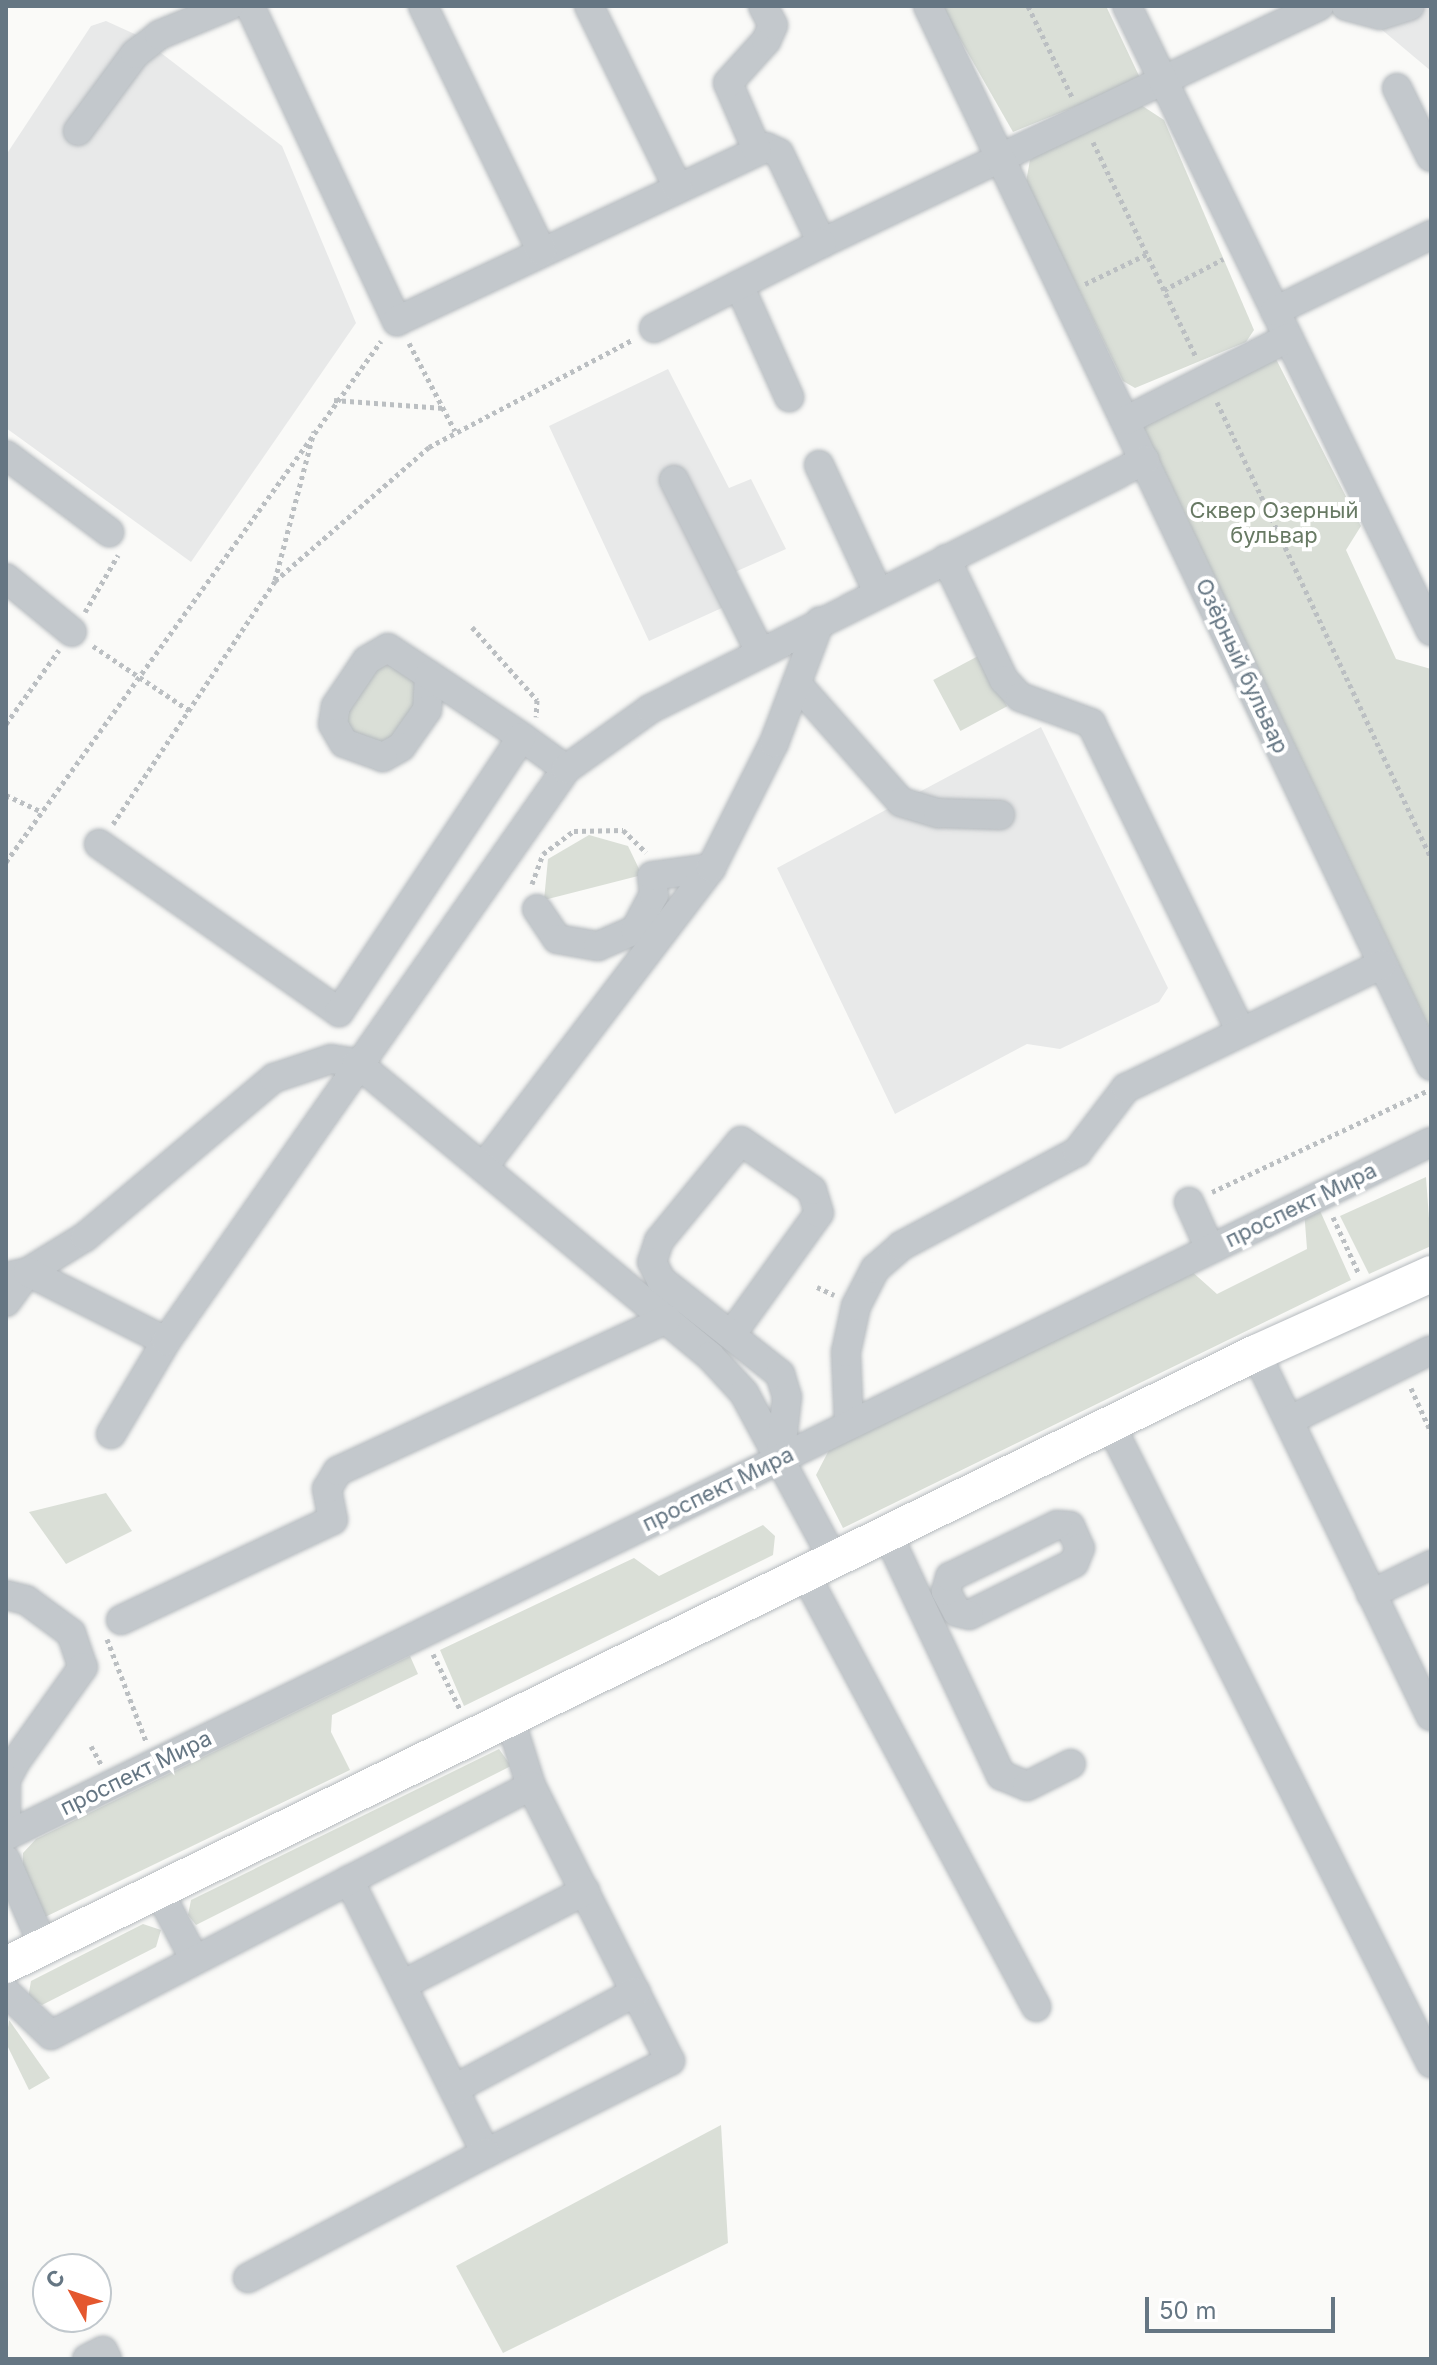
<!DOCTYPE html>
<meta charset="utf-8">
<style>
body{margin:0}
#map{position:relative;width:1437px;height:2365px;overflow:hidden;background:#fafaf8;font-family:Inter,sans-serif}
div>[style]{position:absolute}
.built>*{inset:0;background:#e8e9e9}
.green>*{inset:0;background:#dadfd7;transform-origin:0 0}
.path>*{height:5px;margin-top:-2.5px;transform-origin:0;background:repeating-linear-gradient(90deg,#bbbfc2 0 4px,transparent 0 8px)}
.roads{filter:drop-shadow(0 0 2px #b5babe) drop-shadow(0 0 2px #b5babe)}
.minor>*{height:28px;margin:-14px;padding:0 14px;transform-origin:14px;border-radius:14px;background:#c3c8cc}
.major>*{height:36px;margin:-18px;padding:0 18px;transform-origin:18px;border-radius:18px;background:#fff}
span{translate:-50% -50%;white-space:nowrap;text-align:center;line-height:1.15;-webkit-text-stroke:8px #fff;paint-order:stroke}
.park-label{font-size:22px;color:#687a64}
.street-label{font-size:22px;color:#657683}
.frame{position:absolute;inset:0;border:8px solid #657683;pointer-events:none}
.north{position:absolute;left:32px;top:2253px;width:80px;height:80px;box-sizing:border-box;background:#fff;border:2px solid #c1c8cd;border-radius:50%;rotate:310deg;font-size:22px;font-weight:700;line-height:32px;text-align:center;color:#657683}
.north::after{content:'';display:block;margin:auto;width:28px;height:36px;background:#e4572e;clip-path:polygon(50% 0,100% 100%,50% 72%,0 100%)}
.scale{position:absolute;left:1145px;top:2297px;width:190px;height:36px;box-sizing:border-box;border:4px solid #657683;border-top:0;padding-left:10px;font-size:24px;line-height:28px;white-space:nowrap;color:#657683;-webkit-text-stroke:6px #fff;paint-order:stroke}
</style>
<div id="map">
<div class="built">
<div style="clip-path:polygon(1382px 6px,1431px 6px,1431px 71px,1381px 29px)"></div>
<div style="clip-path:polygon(106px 21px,139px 36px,282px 146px,356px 323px,191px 562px,6px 428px,6px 155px,91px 26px)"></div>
<div style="clip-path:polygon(668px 369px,729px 488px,751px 479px,786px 549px,735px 572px,746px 597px,649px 641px,549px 426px)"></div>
<div style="clip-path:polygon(1041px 727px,1168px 988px,1159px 1002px,1060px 1049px,1027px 1044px,895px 1114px,777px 868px)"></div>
</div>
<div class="green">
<div style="clip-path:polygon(941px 6px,1106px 6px,1141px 80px,1013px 132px)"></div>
<div style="clip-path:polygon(1141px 105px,1164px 120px,1254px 330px,1246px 342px,1135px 388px,1123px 381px,1026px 182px,1030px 160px,1042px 151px)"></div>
<div style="clip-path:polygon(1275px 357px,1361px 526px,1346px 550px,1396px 659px,1431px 669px,1431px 1032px,1143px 426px)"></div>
<div style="left:980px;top:655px;width:58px;height:53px;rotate:62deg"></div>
<div style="clip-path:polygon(388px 661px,416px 680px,414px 707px,391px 740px,375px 746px,347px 733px,343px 707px,368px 671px)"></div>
<div style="clip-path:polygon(589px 835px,628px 846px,642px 875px,544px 900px,548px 859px)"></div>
<div style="clip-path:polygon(1426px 1177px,1431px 1246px,1369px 1274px,1340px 1216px)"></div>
<div style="clip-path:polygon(1317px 1204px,1351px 1280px,843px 1528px,816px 1475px,829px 1450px,1189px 1269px,1217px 1294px,1307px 1249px,1304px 1210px)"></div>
<div style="clip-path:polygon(106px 1493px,132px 1531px,66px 1564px,29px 1512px)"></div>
<div style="clip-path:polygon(763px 1525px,775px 1536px,773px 1555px,464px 1706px,440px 1650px,634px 1558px,659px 1576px)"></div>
<div style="clip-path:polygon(410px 1656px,418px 1674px,332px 1715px,331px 1732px,350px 1770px,43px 1918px,23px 1870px,23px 1853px,36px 1839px)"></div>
<div style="clip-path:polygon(499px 1749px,511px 1766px,196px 1925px,188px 1915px,191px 1900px)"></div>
<div style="clip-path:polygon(143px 1924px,161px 1930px,156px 1947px,42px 2005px,28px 1998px,31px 1981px)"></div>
<div style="clip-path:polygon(9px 2020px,50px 2078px,29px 2090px,6px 2043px)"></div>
<div style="clip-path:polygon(721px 2125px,728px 2243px,503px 2353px,456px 2266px)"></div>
</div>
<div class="path">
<div style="left:1028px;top:6px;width:101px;rotate:64.2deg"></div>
<div style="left:1093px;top:142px;width:238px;rotate:64.4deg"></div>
<div style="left:1085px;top:284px;width:69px;rotate:-25.8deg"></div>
<div style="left:1164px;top:290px;width:67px;rotate:-27.7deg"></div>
<div style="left:409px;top:343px;width:99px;rotate:62.4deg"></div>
<div style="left:334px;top:400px;width:110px;rotate:4.2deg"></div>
<div style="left:1217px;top:402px;width:504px;rotate:64.86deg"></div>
<div style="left:275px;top:580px;width:154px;rotate:-75.3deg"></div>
<div style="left:85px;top:612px;width:66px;rotate:-59.9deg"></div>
<div style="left:472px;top:627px;width:98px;rotate:48.3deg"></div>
<div style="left:537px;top:700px;width:17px;rotate:93deg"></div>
<div style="left:93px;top:646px;width:117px;rotate:33.8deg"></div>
<div style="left:6px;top:724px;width:91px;rotate:-54.4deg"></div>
<div style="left:6px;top:795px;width:40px;rotate:25deg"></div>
<div style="left:113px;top:824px;width:292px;rotate:-56.3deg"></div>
<div style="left:275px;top:581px;width:204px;rotate:-41deg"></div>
<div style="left:429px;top:447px;width:229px;rotate:-27.8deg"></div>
<div style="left:6px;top:862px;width:642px;rotate:-54.25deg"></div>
<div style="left:532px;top:884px;width:32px;rotate:-70deg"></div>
<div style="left:543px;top:854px;width:39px;rotate:-37deg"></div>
<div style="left:574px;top:831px;width:49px;rotate:-1.2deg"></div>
<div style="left:623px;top:830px;width:32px;rotate:44deg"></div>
<div style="left:1212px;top:1192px;width:238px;rotate:-25.2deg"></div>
<div style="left:1333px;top:1217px;width:63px;rotate:65.5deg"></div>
<div style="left:817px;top:1287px;width:19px;rotate:25deg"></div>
<div style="left:1411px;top:1388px;width:48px;rotate:65.6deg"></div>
<div style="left:107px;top:1639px;width:109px;rotate:69.1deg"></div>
<div style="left:433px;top:1654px;width:61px;rotate:63.9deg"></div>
<div style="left:91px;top:1746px;width:21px;rotate:61deg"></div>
</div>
<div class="roads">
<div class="minor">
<div style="left:250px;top:6px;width:348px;rotate:65deg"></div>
<div style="left:397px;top:321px;width:408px;rotate:-25.2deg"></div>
<div style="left:766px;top:147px;width:14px;rotate:25deg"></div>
<div style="left:779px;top:153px;width:100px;rotate:64.5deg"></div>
<div style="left:822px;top:243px;width:551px;rotate:-25.49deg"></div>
<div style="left:423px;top:6px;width:273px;rotate:64.2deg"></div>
<div style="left:589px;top:6px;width:203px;rotate:63.9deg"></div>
<div style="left:928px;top:6px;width:1173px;rotate:64.61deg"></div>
<div style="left:1127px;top:6px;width:695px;rotate:64.06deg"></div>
<div style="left:1346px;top:6px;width:35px;rotate:15deg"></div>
<div style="left:1380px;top:15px;width:31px;rotate:-17deg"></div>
<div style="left:1397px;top:88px;width:77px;rotate:63.8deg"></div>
<div style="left:78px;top:131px;width:96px;rotate:-53.5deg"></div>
<div style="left:135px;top:54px;width:31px;rotate:-38deg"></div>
<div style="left:159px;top:35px;width:76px;rotate:-22.5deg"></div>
<div style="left:757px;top:150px;width:73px;rotate:-113.4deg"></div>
<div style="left:728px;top:83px;width:57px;rotate:-47.9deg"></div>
<div style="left:766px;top:41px;width:17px;rotate:-66deg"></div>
<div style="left:773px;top:25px;width:21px;rotate:-118deg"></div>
<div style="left:739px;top:285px;width:123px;rotate:65.9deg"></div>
<div style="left:1275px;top:311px;width:174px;rotate:-26deg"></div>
<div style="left:654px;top:328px;width:188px;rotate:-26.8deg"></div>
<div style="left:1127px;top:420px;width:181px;rotate:-27deg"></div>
<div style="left:6px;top:455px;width:129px;rotate:36.8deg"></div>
<div style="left:819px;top:465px;width:140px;rotate:65.1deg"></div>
<div style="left:674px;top:480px;width:192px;rotate:63.4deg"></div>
<div style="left:946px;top:559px;width:134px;rotate:64.4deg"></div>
<div style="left:1004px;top:680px;width:23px;rotate:47deg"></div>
<div style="left:1020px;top:697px;width:76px;rotate:20.1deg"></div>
<div style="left:1091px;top:723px;width:343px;rotate:64.1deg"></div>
<div style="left:6px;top:578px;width:85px;rotate:39.3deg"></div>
<div style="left:429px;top:675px;width:35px;rotate:93deg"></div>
<div style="left:427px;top:710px;width:45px;rotate:125.1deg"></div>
<div style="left:401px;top:747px;width:21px;rotate:151deg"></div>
<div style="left:383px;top:757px;width:41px;rotate:-160.3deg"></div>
<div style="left:344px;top:743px;width:22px;rotate:-120deg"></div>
<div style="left:333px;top:724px;width:18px;rotate:-81deg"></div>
<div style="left:336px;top:706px;width:55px;rotate:-56deg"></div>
<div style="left:367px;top:660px;width:24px;rotate:-30deg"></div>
<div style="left:388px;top:648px;width:49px;rotate:33.4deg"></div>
<div style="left:429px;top:675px;width:112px;rotate:33.7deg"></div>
<div style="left:522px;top:737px;width:54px;rotate:36deg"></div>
<div style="left:797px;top:684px;width:157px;rotate:48.6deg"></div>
<div style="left:901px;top:802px;width:39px;rotate:17deg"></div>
<div style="left:938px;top:813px;width:62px;rotate:1.8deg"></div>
<div style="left:99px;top:844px;width:293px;rotate:35deg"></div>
<div style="left:339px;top:1012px;width:330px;rotate:-56.4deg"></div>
<div style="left:537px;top:909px;width:36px;rotate:56deg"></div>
<div style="left:557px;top:939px;width:42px;rotate:9.7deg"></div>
<div style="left:598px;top:946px;width:40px;rotate:-23.4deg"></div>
<div style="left:635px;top:930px;width:40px;rotate:-62deg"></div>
<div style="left:654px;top:895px;width:19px;rotate:-96deg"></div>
<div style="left:652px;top:876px;width:60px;rotate:-7.7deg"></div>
<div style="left:485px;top:1165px;width:373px;rotate:-52.7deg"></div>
<div style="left:711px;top:868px;width:140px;rotate:-63.3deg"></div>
<div style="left:774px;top:743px;width:130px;rotate:-69.3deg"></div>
<div style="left:1189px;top:1202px;width:51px;rotate:65.9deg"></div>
<div style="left:6px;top:1277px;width:23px;rotate:-13deg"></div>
<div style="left:28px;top:1272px;width:67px;rotate:-31.6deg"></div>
<div style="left:85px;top:1237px;width:247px;rotate:-40.1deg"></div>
<div style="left:274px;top:1078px;width:60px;rotate:-18.4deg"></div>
<div style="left:331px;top:1059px;width:26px;rotate:9deg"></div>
<div style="left:357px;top:1063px;width:459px;rotate:39.7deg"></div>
<div style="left:710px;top:1356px;width:50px;rotate:47.4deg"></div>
<div style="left:744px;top:1393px;width:190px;rotate:61.7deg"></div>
<div style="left:6px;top:1302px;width:37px;rotate:-54deg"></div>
<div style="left:28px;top:1272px;width:154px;rotate:26.6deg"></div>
<div style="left:731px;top:1335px;width:150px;rotate:-54.2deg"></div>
<div style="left:819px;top:1213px;width:24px;rotate:-107deg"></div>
<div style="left:812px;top:1190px;width:86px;rotate:-145.4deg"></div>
<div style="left:741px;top:1141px;width:129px;rotate:129.4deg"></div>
<div style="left:659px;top:1241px;width:22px;rotate:108deg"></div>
<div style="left:652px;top:1262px;width:20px;rotate:63deg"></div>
<div style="left:661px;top:1280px;width:152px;rotate:38.3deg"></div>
<div style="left:780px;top:1374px;width:24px;rotate:73deg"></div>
<div style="left:787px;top:1397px;width:62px;rotate:96.4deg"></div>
<div style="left:1256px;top:1353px;width:403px;rotate:64.3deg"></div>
<div style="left:1290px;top:1420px;width:157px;rotate:-26.4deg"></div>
<div style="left:849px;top:1425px;width:73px;rotate:-92.4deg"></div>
<div style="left:846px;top:1352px;width:47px;rotate:-77.7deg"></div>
<div style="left:856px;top:1306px;width:42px;rotate:-62.8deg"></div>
<div style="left:875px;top:1269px;width:35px;rotate:-41deg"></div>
<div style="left:901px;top:1246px;width:200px;rotate:-28.1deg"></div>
<div style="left:1077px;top:1152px;width:81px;rotate:-52.6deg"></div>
<div style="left:1126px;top:1088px;width:284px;rotate:-25.8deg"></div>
<div style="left:1111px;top:1426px;width:713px;rotate:63.33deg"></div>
<div style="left:111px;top:1434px;width:108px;rotate:-59.4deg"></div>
<div style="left:166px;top:1341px;width:698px;rotate:-55.03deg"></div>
<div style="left:566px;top:769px;width:103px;rotate:-35.5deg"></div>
<div style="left:650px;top:709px;width:554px;rotate:-26.7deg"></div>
<div style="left:1057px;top:1525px;width:13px;rotate:4deg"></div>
<div style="left:1070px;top:1526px;width:24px;rotate:66deg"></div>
<div style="left:1080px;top:1548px;width:16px;rotate:112deg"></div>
<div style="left:1074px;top:1563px;width:117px;rotate:153.7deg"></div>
<div style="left:969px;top:1615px;width:12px;rotate:-166deg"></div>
<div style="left:957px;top:1612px;width:24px;rotate:-118deg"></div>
<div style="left:946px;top:1591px;width:15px;rotate:-74deg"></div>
<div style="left:950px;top:1577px;width:119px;rotate:-25.9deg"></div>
<div style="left:887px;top:1533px;width:268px;rotate:64.8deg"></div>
<div style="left:1001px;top:1775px;width:28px;rotate:23deg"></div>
<div style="left:1027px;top:1786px;width:49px;rotate:-26.6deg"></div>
<div style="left:804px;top:1572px;width:493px;rotate:61.9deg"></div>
<div style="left:1371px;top:1594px;width:67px;rotate:-25.8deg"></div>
<div style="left:6px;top:1595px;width:21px;rotate:14deg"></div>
<div style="left:26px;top:1600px;width:56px;rotate:36.3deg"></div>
<div style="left:71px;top:1633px;width:36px;rotate:71deg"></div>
<div style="left:83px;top:1667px;width:115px;rotate:125.5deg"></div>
<div style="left:16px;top:1761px;width:21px;rotate:118deg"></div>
<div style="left:6px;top:1780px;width:42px;rotate:90deg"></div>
<div style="left:121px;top:1620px;width:234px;rotate:-25.3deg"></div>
<div style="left:333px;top:1520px;width:32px;rotate:-101deg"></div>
<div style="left:327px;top:1489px;width:21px;rotate:-59deg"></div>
<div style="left:338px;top:1471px;width:362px;rotate:-24.8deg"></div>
<div style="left:6px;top:1836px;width:1585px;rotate:-25.97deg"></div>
<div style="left:6px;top:1860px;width:93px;rotate:66.5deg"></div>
<div style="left:349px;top:1880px;width:305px;rotate:63.4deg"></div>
<div style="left:486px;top:2153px;width:206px;rotate:-26.6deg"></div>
<div style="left:670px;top:2061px;width:308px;rotate:-116.8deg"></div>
<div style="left:531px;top:1786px;width:73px;rotate:-107.4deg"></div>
<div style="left:157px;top:1888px;width:81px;rotate:62.2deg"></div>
<div style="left:402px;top:1985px;width:206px;rotate:-27.2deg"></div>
<div style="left:6px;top:1992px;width:62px;rotate:43.7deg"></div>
<div style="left:51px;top:2035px;width:541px;rotate:-27.42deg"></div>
<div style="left:454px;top:2089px;width:206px;rotate:-28.1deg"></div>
<div style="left:248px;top:2278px;width:269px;rotate:-27.7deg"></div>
<div style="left:87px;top:2359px;width:18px;rotate:-27deg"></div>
<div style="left:103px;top:2351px;width:9px;rotate:63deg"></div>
</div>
<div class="major">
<div style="left:6px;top:1965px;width:1392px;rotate:-26.09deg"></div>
<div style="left:1256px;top:1353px;width:192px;rotate:-24.3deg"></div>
</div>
</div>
<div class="park-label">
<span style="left:1274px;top:523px">Сквер Озерный<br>бульвар</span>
</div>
<div class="street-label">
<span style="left:1242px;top:666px;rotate:65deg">Озёрный бульвар</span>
<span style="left:1301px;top:1205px;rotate:-26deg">проспект Мира</span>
<span style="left:718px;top:1489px;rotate:-26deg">проспект Мира</span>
<span style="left:136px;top:1773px;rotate:-26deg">проспект Мира</span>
</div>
<div class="frame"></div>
<div class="north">С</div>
<div class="scale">50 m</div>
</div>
